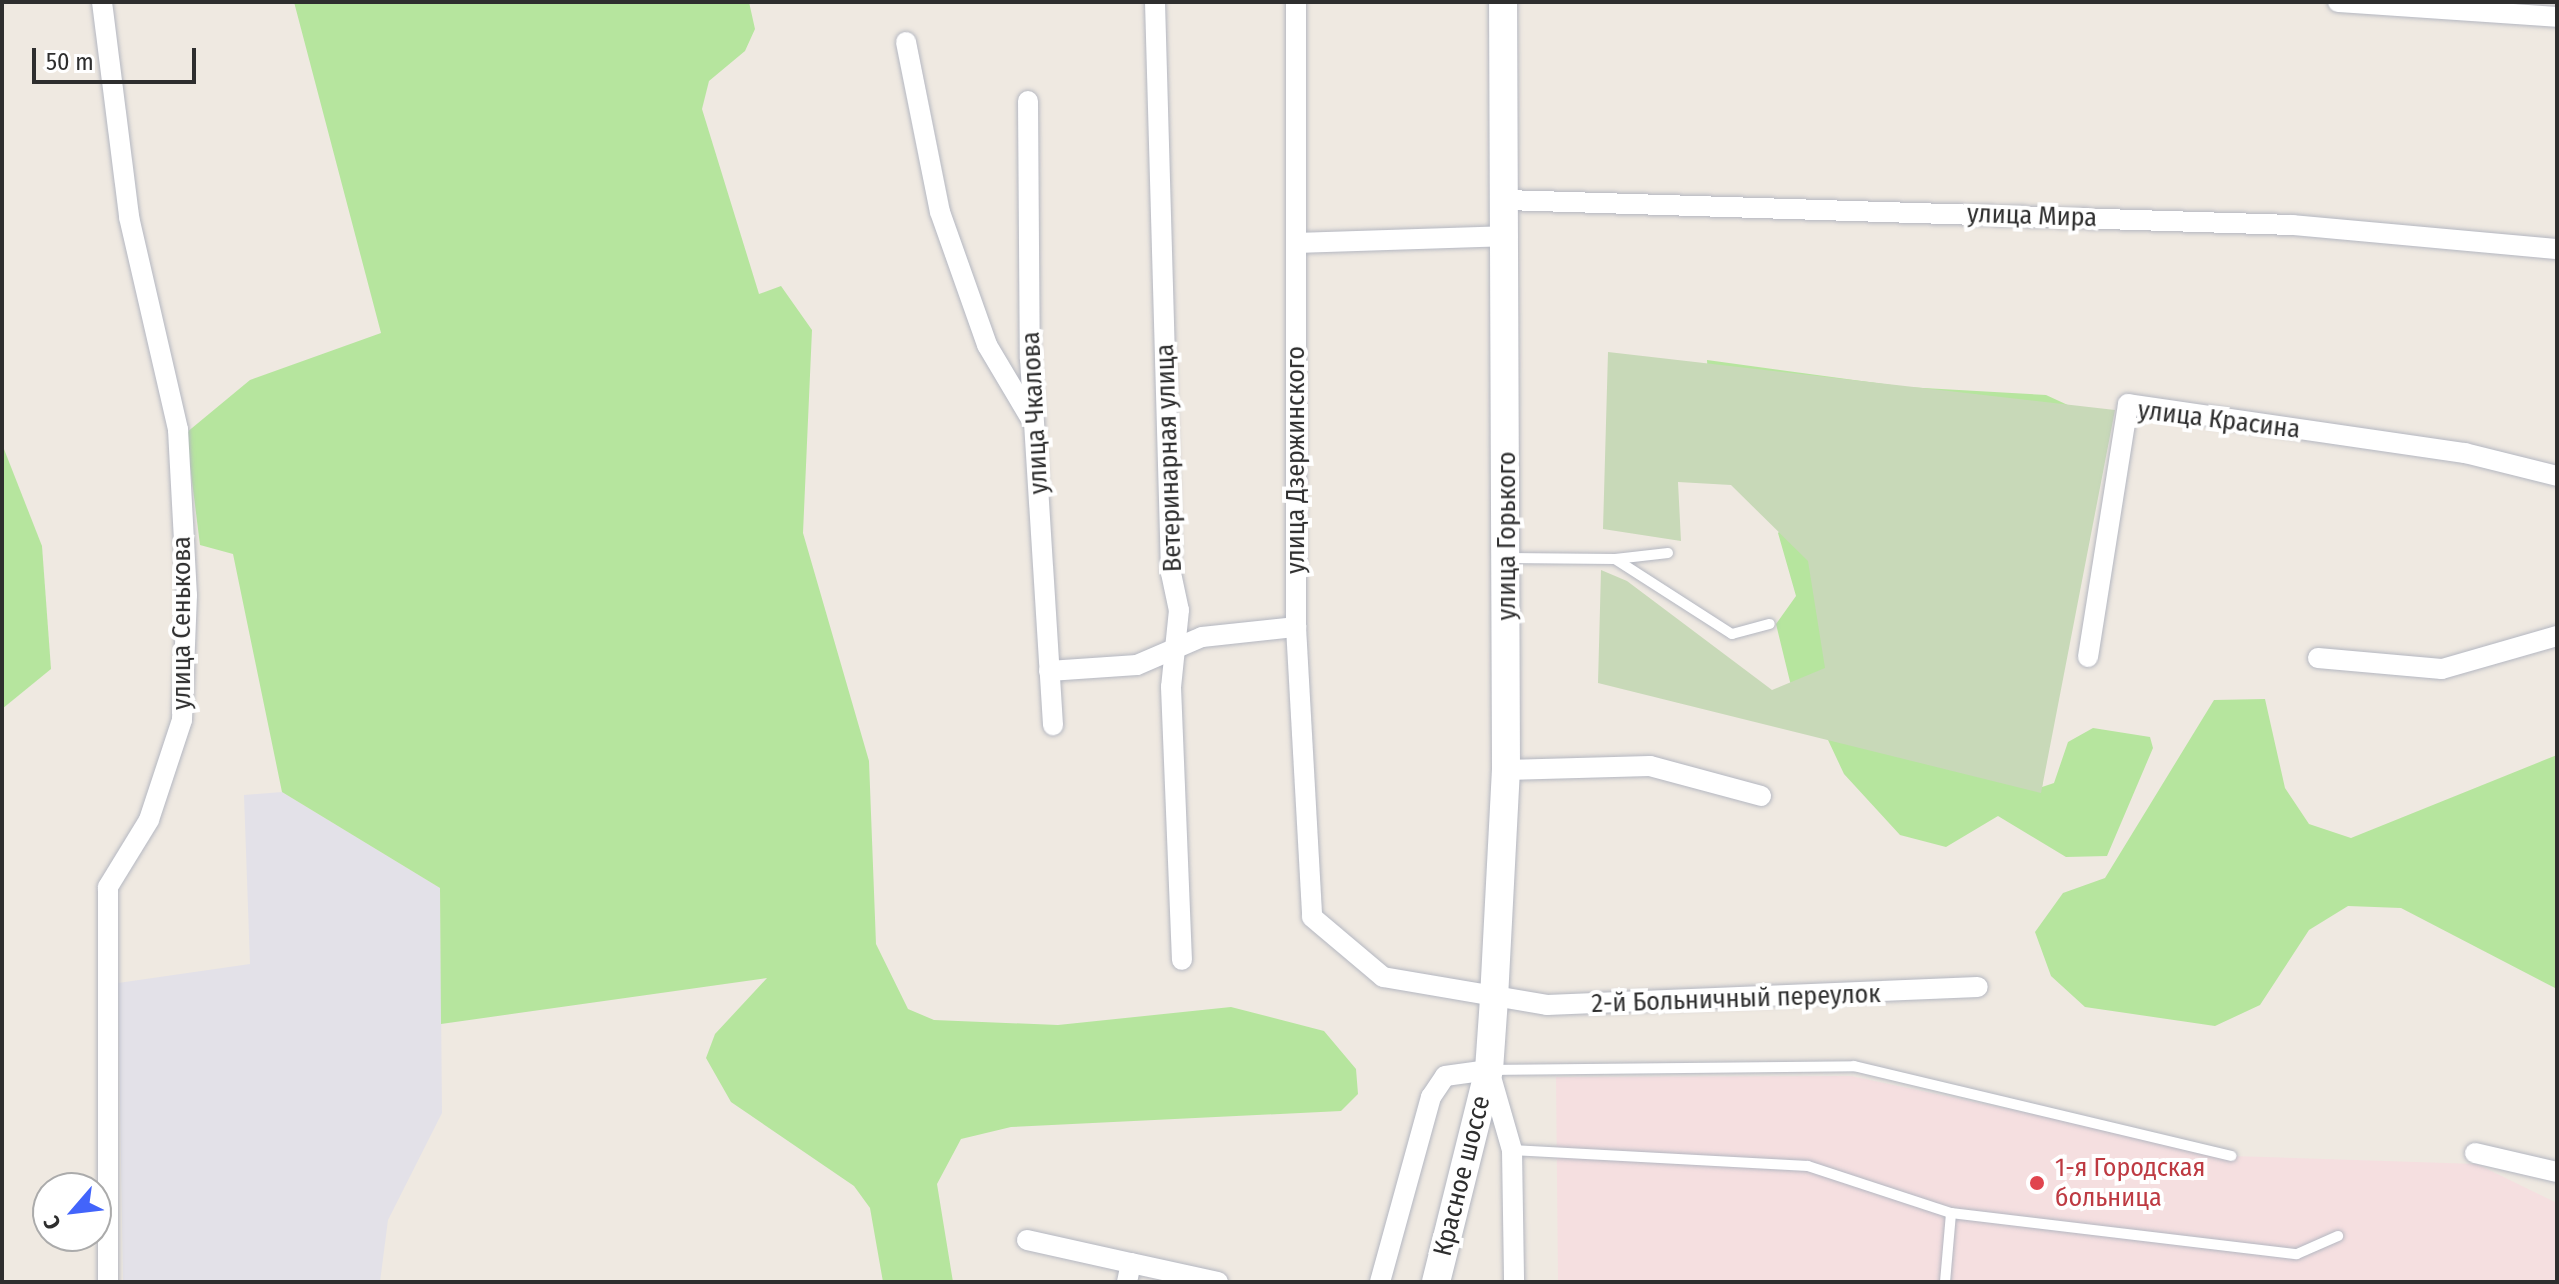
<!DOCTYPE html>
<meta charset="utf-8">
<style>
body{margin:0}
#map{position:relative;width:2559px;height:1284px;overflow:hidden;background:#efe9e1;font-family:"Fira Sans Condensed",sans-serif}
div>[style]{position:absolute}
.industrial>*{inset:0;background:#e3e1e8}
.medical>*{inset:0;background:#f5dfe0}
.green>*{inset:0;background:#b6e59e}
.cemetery>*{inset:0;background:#c8d9b8}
.roads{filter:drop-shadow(0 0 2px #b4b7c1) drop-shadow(0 0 2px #b4b7c1)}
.service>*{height:10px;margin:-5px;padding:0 5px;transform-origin:5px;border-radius:5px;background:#fff}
.minor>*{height:20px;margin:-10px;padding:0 10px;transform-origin:10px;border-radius:10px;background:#fff}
.secondary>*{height:28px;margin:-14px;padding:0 14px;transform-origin:14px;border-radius:14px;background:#fff}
.dots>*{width:22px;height:22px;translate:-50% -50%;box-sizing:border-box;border:4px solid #fff;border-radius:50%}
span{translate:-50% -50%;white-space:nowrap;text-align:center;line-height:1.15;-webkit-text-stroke:8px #fff;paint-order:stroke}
.street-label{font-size:26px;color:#2e2e2e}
.health-label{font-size:26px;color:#be3a42}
.left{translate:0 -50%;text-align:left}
.frame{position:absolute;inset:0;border:4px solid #2e2e2e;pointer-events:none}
.north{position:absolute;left:32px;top:1172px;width:80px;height:80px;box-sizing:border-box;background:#fff;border:2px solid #ababab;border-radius:50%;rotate:242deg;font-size:22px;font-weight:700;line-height:32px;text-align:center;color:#2e2e2e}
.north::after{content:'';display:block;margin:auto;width:28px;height:36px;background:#4264fb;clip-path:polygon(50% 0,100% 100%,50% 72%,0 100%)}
.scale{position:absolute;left:32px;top:48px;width:164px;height:36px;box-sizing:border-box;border:4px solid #2e2e2e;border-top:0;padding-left:10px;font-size:24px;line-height:28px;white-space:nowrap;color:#2e2e2e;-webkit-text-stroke:6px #fff;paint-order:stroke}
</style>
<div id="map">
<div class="industrial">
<div style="clip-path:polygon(282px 792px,440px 888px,442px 1113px,388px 1220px,380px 1282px,123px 1282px,118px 983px,250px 964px,244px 795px)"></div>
</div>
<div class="medical">
<div style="clip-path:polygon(1851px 1076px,2231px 1156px,2477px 1164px,2557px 1203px,2557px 1282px,1558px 1282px,1556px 1077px)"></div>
</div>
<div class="green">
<div style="clip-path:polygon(294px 2px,749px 2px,755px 29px,745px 51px,709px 81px,702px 109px,759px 294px,781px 286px,812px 330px,803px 533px,869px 761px,876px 944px,908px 1009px,934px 1020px,1058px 1025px,1231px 1007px,1324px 1031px,1356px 1069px,1358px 1094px,1341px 1111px,1011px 1127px,961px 1139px,937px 1184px,953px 1282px,883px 1282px,870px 1208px,854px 1186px,731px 1102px,706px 1058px,715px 1034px,767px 978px,441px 1024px,440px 888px,282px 792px,233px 554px,200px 545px,186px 433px,250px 380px,381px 333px)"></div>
<div style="clip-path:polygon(1707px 360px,1906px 387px,2046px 395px,2083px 412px,2042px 787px,2054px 783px,2068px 742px,2093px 728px,2150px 737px,2153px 748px,2107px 856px,2066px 857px,1998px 816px,1946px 847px,1900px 835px,1844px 774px,1821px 725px,1792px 690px,1776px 624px,1796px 596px,1778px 533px,1795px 514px,1711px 426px)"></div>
<div style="clip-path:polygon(2px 444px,42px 546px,51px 669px,2px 709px)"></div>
<div style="clip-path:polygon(2265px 699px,2285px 788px,2309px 824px,2351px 838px,2557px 755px,2557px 989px,2401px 908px,2348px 906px,2309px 930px,2260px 1005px,2215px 1026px,2085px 1007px,2051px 976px,2035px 932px,2063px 893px,2105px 878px,2214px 700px)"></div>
</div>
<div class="cemetery">
<div style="clip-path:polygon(1608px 352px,2115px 410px,2041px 793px,1598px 683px,1601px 570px,1627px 581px,1772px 690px,1825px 668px,1808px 561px,1731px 485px,1678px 482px,1681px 541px,1603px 529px)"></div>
</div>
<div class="roads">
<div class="service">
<div style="left:1668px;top:553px;width:53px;rotate:173.5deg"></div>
<div style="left:1615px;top:559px;width:139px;rotate:32.7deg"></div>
<div style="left:1732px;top:634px;width:39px;rotate:-15deg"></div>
<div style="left:1507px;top:558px;width:108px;rotate:0.5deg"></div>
<div style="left:1491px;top:1070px;width:363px;rotate:-0.6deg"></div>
<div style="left:1854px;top:1066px;width:388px;rotate:13.4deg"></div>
<div style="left:1512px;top:1150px;width:296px;rotate:3.1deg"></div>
<div style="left:1808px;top:1166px;width:151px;rotate:18.2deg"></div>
<div style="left:1951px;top:1213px;width:348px;rotate:6.8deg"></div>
<div style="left:2297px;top:1254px;width:45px;rotate:-23.7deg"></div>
<div style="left:1945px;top:1282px;width:69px;rotate:-85deg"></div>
</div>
<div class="minor">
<div style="left:102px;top:2px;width:217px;rotate:82.8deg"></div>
<div style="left:129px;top:217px;width:219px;rotate:77deg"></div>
<div style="left:178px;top:430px;width:165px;rotate:86.9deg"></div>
<div style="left:187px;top:595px;width:125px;rotate:92.3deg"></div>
<div style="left:182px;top:720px;width:105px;rotate:108.3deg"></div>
<div style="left:149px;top:820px;width:79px;rotate:121.5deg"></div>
<div style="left:108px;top:887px;width:395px;rotate:90deg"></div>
<div style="left:1155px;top:2px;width:571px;rotate:88.39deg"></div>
<div style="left:1171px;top:573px;width:38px;rotate:78deg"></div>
<div style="left:1179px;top:610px;width:77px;rotate:95.9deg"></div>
<div style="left:1171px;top:687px;width:273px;rotate:87.7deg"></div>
<div style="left:1296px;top:2px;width:625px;rotate:90deg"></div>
<div style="left:1296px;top:627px;width:290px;rotate:86.8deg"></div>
<div style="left:1312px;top:917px;width:93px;rotate:40.2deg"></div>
<div style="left:1383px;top:977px;width:166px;rotate:9.7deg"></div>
<div style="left:1547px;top:1005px;width:431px;rotate:-2.4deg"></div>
<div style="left:2338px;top:2px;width:220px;rotate:3.9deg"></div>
<div style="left:906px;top:42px;width:173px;rotate:78.7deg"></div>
<div style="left:940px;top:212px;width:141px;rotate:70.5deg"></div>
<div style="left:987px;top:345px;width:86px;rotate:59.3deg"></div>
<div style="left:1028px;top:101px;width:258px;rotate:89.6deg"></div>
<div style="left:1030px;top:359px;width:367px;rotate:86.4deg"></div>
<div style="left:1506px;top:200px;width:787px;rotate:1.82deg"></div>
<div style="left:2293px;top:225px;width:265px;rotate:5.2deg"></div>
<div style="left:1298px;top:243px;width:210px;rotate:-1.9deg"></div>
<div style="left:2088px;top:657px;width:256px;rotate:-81deg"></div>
<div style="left:2128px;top:404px;width:341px;rotate:8.3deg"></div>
<div style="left:2465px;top:453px;width:95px;rotate:14deg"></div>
<div style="left:2318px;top:658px;width:124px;rotate:5.1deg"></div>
<div style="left:2442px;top:669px;width:120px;rotate:-16deg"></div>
<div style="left:1049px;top:671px;width:88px;rotate:-3.9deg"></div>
<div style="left:1137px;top:665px;width:71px;rotate:-23.3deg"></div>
<div style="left:1202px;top:637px;width:95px;rotate:-6.1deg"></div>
<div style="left:1506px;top:770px;width:144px;rotate:-1.6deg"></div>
<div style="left:1650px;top:766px;width:115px;rotate:15.1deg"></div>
<div style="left:2475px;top:1153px;width:84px;rotate:13deg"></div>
<div style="left:1027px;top:1240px;width:107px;rotate:12.5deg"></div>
<div style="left:1127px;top:1282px;width:19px;rotate:-78deg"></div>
<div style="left:1131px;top:1263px;width:89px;rotate:12.3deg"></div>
<div style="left:1380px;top:1282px;width:192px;rotate:-74.6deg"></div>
<div style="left:1431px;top:1097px;width:25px;rotate:-56deg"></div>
<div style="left:1445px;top:1076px;width:44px;rotate:-7.8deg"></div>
<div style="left:1489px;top:1070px;width:83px;rotate:74deg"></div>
<div style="left:1512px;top:1150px;width:132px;rotate:89.1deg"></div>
</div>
<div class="secondary">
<div style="left:1436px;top:1282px;width:219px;rotate:-76deg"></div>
<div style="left:1489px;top:1070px;width:72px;rotate:-86deg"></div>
<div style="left:1494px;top:998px;width:228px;rotate:-87deg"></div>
<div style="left:1506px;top:770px;width:768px;rotate:-90.22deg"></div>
</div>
</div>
<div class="dots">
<div style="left:2037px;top:1183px;background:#e0444e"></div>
</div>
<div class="street-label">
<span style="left:2032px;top:216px;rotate:2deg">улица Мира</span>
<span style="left:1035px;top:413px;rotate:-93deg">улица Чкалова</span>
<span style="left:2219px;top:420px;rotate:7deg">улица Красина</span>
<span style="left:1169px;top:458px;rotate:-92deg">Ветеринарная улица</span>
<span style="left:1296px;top:460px;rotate:-90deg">улица Дзержинского</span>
<span style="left:1507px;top:536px;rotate:-90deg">улица Горького</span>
<span style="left:182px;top:623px;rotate:-90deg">улица Сенькова</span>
<span style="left:1736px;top:999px;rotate:-2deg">2-й Больничный переулок</span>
<span style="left:1462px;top:1176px;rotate:-76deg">Красное шоссе</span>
</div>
<div class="health-label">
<span class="left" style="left:2055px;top:1183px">1-я Городская<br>больница</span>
</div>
<div class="frame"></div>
<div class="north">С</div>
<div class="scale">50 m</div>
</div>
